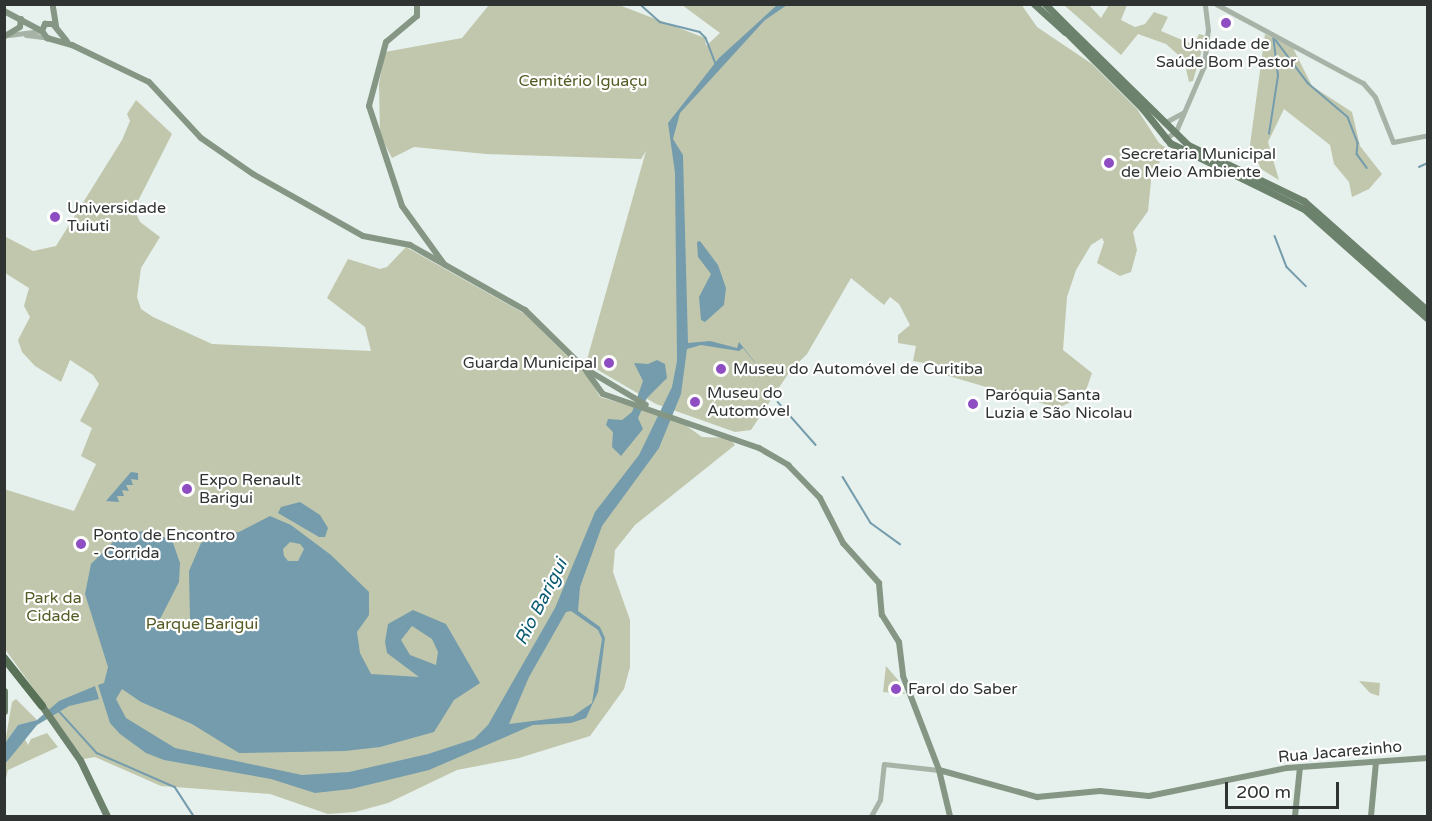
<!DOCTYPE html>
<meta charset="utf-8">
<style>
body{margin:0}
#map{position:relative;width:1432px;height:821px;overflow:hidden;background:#e6f0ec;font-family:"Varela Round",sans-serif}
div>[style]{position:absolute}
.green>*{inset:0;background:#c1c7ac}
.water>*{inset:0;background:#749cac}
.stream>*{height:1.5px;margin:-0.75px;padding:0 0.75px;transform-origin:0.75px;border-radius:0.75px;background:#749cac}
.tertiary>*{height:5px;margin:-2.5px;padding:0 2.5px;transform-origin:2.5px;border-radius:2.5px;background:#a7b3a7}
.secondary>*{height:6px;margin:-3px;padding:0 3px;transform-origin:3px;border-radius:3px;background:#859784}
.primary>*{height:7px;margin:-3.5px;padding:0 3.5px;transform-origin:3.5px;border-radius:3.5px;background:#6d826c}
.motorway>*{height:8px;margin:-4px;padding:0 4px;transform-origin:4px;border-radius:4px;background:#587157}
.dots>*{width:16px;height:16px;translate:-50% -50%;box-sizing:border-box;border:3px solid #fff;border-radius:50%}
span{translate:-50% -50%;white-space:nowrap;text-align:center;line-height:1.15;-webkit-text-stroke:4.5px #fff;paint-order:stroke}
.poi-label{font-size:16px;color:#2f3332}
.left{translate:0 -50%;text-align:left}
.right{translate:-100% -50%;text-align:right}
.park-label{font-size:16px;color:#545b23}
.street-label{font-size:16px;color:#2f3332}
.water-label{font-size:18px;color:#0b5b73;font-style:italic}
.frame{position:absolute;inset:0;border:6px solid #2f3332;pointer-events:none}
.scale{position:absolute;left:1225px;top:782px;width:114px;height:27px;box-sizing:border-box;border:3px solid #2f3332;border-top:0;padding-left:8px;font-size:18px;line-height:21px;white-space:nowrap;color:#2f3332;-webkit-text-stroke:4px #fff;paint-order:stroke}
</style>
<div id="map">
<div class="green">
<div style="clip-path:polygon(1021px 4px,1037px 27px,1092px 64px,1137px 109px,1159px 143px,1170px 151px,1152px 171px,1148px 211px,1133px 232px,1137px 250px,1131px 272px,1120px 276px,1097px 263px,1104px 242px,1102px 238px,1091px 245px,1076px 270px,1067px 297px,1063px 350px,1092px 373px,1084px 396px,1058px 408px,935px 372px,935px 365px,913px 361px,916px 346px,898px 343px,898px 335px,910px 325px,899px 304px,890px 297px,884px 305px,851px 278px,807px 354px,790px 371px,751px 430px,735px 432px,656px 404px,586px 363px,646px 151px,641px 159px,486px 154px,414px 147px,392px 158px,380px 135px,379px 84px,385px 52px,462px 38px,489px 5px,619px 5px,705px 38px,706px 46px,720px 33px,682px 5px)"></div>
<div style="clip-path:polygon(1064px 5px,1089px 5px,1101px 18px,1109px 5px,1127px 5px,1121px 20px,1135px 27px,1145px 24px,1154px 12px,1168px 17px,1161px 31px,1194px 45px,1199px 34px,1206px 36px,1193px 81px,1189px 82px,1184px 60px,1166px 44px,1138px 34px,1121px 55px)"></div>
<div style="clip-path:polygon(1265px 34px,1293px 48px,1312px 86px,1352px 112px,1360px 146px,1382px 174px,1369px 189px,1352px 197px,1349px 182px,1334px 164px,1330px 145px,1284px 109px,1268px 142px,1279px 180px,1261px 169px,1250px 145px)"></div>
<div style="clip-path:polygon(136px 100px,172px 134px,134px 209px,140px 222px,160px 237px,141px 268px,137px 297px,141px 309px,153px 317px,212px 344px,371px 351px,365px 327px,327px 298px,348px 259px,380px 269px,387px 267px,406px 247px,525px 314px,590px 379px,600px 397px,680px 421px,702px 437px,729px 438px,735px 445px,635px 525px,615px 550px,613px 572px,630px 620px,630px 667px,624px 689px,590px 736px,519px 758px,457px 770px,388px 803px,355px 812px,328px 814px,270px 794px,161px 786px,95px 757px,84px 759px,5px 649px,4px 489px,74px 511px,96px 464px,81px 456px,92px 428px,80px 421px,99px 384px,93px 375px,70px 360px,61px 382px,35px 366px,22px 352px,18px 340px,30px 317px,24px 306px,29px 288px,5px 273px,4px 236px,33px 251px,56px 246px,122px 140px,130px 121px,127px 114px)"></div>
<div style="clip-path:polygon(886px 666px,899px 681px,905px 694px,883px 692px)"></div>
<div style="clip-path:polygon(1359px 681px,1380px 683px,1379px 696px,1370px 693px)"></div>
<div style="clip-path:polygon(16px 699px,37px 720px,18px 725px,5px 743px,12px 702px)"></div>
<div style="clip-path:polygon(47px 733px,58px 747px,8px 770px,5px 783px,5px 764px,24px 737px,28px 745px,31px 739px)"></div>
</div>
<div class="water">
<div style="clip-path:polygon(evenodd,777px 5px,787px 5px,765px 20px,680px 113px,673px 139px,683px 155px,688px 343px,710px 341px,737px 348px,739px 342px,772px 384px,743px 348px,739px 351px,701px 345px,687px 349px,681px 394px,659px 448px,602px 526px,580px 587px,578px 611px,600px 627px,605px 638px,598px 692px,586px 718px,571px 723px,533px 725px,429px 770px,351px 789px,315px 793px,271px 779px,164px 760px,146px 753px,120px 734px,110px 723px,98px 685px,104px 683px,108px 667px,85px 594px,91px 564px,117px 538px,128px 533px,145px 531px,172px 540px,180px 563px,179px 582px,160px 619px,167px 628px,179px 629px,190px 621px,189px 571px,201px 543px,220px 534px,239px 532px,270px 516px,291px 525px,331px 555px,369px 592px,369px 615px,357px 632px,360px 653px,371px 674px,419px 677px,387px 653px,385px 642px,388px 624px,413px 610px,446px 624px,480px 683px,454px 700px,434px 732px,380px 747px,345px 751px,239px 753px,192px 724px,141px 702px,122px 689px,116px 699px,126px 718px,175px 748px,302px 775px,349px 772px,428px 754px,474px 739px,488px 725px,555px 608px,595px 512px,639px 455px,672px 387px,677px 361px,675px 173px,668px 123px,719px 58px,777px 5px,290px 542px,300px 544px,304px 549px,298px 561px,288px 561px,284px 556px,283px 549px,290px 542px,777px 5px,571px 611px,598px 630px,602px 639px,592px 703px,573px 716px,509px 724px,529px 677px,566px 612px,571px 611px,777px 5px,412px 626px,432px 639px,438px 652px,436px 665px,410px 655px,401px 640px,412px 626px)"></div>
<div style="clip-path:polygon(700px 241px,718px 265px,726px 288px,724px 305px,705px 322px,701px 320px,699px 297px,711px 274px,698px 257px,697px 242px)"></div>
<div style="clip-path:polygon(657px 360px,665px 364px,667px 378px,647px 398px,638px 418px,643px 429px,621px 456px,612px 447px,613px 432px,606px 425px,608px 419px,622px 420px,632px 412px,643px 381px,634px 363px,648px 364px)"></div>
<div style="clip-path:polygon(131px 472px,138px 473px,138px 480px,131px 479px,133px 485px,126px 485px,129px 491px,122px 490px,124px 496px,117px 496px,119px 502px,106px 501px)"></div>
<div style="clip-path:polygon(300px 502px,320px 515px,328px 528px,325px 537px,319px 537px,278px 513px,281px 507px)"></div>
<div style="clip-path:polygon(95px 686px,99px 699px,69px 706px,37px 725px,5px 764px,5px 743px,18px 725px,37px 720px,59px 701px)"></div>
</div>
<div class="stream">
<div style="left:640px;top:4px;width:27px;rotate:42deg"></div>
<div style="left:660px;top:22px;width:41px;rotate:14deg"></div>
<div style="left:700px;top:32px;width:8px;rotate:45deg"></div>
<div style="left:706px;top:38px;width:28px;rotate:69deg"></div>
<div style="left:1275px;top:39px;width:55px;rotate:53.1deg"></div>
<div style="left:1308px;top:83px;width:52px;rotate:40.4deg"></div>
<div style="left:1348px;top:117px;width:28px;rotate:69deg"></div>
<div style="left:1358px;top:143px;width:11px;rotate:95deg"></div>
<div style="left:1357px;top:154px;width:17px;rotate:54deg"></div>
<div style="left:1269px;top:134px;width:59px;rotate:-81.2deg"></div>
<div style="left:1278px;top:76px;width:39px;rotate:-97deg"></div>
<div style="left:1419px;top:167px;width:10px;rotate:-24deg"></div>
<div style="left:1275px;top:236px;width:33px;rotate:69deg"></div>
<div style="left:1287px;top:267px;width:27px;rotate:45deg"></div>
<div style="left:778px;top:402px;width:57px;rotate:48.5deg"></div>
<div style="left:843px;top:477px;width:54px;rotate:58.7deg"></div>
<div style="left:871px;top:523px;width:36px;rotate:36deg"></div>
<div style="left:58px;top:710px;width:58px;rotate:47.8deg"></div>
<div style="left:97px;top:753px;width:85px;rotate:23.6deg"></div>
<div style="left:175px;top:787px;width:35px;rotate:57deg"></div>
</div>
<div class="tertiary">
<div style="left:1216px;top:4px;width:167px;rotate:28.3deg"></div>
<div style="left:1363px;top:83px;width:18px;rotate:49deg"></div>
<div style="left:1375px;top:97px;width:48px;rotate:68.2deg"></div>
<div style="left:1393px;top:142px;width:36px;rotate:-11deg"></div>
<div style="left:9px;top:35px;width:32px;rotate:-7deg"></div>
<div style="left:26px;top:35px;width:23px;rotate:7deg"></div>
<div style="left:1164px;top:123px;width:21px;rotate:-29deg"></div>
<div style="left:1165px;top:139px;width:14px;rotate:-36deg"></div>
<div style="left:1176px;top:131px;width:71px;rotate:-66.7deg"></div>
<div style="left:1204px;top:66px;width:36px;rotate:-84deg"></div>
<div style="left:1208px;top:30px;width:26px;rotate:-97deg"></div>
<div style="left:871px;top:816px;width:18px;rotate:-61deg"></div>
<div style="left:880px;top:800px;width:36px;rotate:-84deg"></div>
<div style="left:884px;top:764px;width:55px;rotate:6.2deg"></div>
</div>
<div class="secondary">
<div style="left:417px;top:4px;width:12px;rotate:90deg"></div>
<div style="left:417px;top:16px;width:40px;rotate:140deg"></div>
<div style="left:386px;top:42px;width:66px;rotate:104.9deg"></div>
<div style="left:369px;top:106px;width:105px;rotate:71.7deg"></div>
<div style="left:402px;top:206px;width:72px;rotate:54.1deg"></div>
<div style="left:53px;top:7px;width:20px;rotate:81deg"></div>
<div style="left:4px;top:11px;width:43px;rotate:27.8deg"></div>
<div style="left:42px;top:31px;width:9px;rotate:54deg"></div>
<div style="left:47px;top:38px;width:26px;rotate:16deg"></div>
<div style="left:72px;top:45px;width:85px;rotate:25.7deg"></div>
<div style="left:149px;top:82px;width:76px;rotate:47.1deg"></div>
<div style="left:201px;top:138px;width:63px;rotate:34.7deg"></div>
<div style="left:253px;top:174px;width:126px;rotate:29.4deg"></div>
<div style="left:363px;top:236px;width:48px;rotate:10.8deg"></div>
<div style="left:410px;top:245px;width:132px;rotate:29.5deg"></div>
<div style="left:525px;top:310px;width:83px;rotate:44.5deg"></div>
<div style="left:584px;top:368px;width:32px;rotate:54deg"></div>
<div style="left:603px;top:394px;width:165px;rotate:19.1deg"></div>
<div style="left:759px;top:448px;width:34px;rotate:30deg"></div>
<div style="left:788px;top:465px;width:46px;rotate:45.9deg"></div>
<div style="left:820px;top:498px;width:51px;rotate:62.9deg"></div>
<div style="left:843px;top:543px;width:54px;rotate:48deg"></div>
<div style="left:879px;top:583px;width:32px;rotate:85deg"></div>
<div style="left:882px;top:615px;width:32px;rotate:58deg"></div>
<div style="left:899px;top:642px;width:34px;rotate:83deg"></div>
<div style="left:903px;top:676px;width:101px;rotate:69deg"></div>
<div style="left:939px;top:770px;width:47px;rotate:76.6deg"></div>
<div style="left:42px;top:31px;width:8px;rotate:-67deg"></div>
<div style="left:45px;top:24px;width:8px"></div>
<div style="left:53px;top:24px;width:22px;rotate:51deg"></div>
<div style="left:5px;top:36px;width:17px;rotate:-31deg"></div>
<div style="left:20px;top:27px;width:8px;rotate:-83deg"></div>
<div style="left:589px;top:371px;width:66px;rotate:30.8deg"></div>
<div style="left:939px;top:770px;width:102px;rotate:15.4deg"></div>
<div style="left:1037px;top:797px;width:63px;rotate:-5.4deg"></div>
<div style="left:1100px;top:791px;width:49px;rotate:5.8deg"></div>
<div style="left:1149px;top:796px;width:141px;rotate:-11.5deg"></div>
<div style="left:1287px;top:768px;width:141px;rotate:-4.1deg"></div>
<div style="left:1295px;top:816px;width:49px;rotate:-84.2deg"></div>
<div style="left:1371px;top:816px;width:54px;rotate:-84.7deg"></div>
</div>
<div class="primary">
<div style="left:1034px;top:4px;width:42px;rotate:42.1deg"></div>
<div style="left:1045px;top:4px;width:37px;rotate:45deg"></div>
<div style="left:1073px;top:32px;width:161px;rotate:44.5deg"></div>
<div style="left:1188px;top:145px;width:129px;rotate:25.8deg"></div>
<div style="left:1304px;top:201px;width:166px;rotate:41.6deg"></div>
<div style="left:1068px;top:34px;width:105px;rotate:45deg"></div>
<div style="left:1142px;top:108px;width:45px;rotate:51.3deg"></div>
<div style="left:1170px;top:143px;width:149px;rotate:26.2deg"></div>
<div style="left:1304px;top:209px;width:166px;rotate:41.6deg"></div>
<div style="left:4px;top:691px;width:20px;rotate:90deg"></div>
<div style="left:42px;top:706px;width:66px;rotate:54.9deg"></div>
<div style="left:80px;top:760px;width:62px;rotate:64.3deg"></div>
</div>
<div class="motorway">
<div style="left:4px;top:658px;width:61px;rotate:51.6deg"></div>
</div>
<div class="dots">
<div style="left:1226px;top:23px;background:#8e4dc2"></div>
<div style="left:1109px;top:163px;background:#8e4dc2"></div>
<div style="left:55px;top:217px;background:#8e4dc2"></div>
<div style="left:609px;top:363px;background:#8e4dc2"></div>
<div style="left:721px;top:369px;background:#8e4dc2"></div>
<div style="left:695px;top:402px;background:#8e4dc2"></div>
<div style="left:973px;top:404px;background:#8e4dc2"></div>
<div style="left:187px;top:489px;background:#8e4dc2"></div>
<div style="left:81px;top:544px;background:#8e4dc2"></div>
<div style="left:896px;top:689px;background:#8e4dc2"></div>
</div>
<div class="poi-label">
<span style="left:1226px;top:53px">Unidade de<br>Saúde Bom Pastor</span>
<span class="left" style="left:1121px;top:163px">Secretaria Municipal<br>de Meio Ambiente</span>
<span class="left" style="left:67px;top:217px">Universidade<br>Tuiuti</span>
<span class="right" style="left:597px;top:363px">Guarda Municipal</span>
<span class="left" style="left:733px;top:369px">Museu do Automóvel de Curitiba</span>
<span class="left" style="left:707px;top:402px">Museu do<br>Automóvel</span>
<span class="left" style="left:985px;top:404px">Paróquia Santa<br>Luzia e São Nicolau</span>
<span class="left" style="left:199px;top:489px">Expo Renault<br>Barigui</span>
<span class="left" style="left:93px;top:544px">Ponto de Encontro<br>- Corrida</span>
<span class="left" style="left:908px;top:689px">Farol do Saber</span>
</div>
<div class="park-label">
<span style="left:583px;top:81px">Cemitério Iguaçu</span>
<span style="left:53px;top:607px">Park da<br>Cidade</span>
<span style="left:202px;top:624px">Parque Barigui</span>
</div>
<div class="street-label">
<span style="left:1340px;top:752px;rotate:-5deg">Rua Jacarezinho</span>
</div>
<div class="water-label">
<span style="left:541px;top:602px;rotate:-63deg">Rio Barigui</span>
</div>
<div class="frame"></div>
<div class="scale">200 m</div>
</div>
